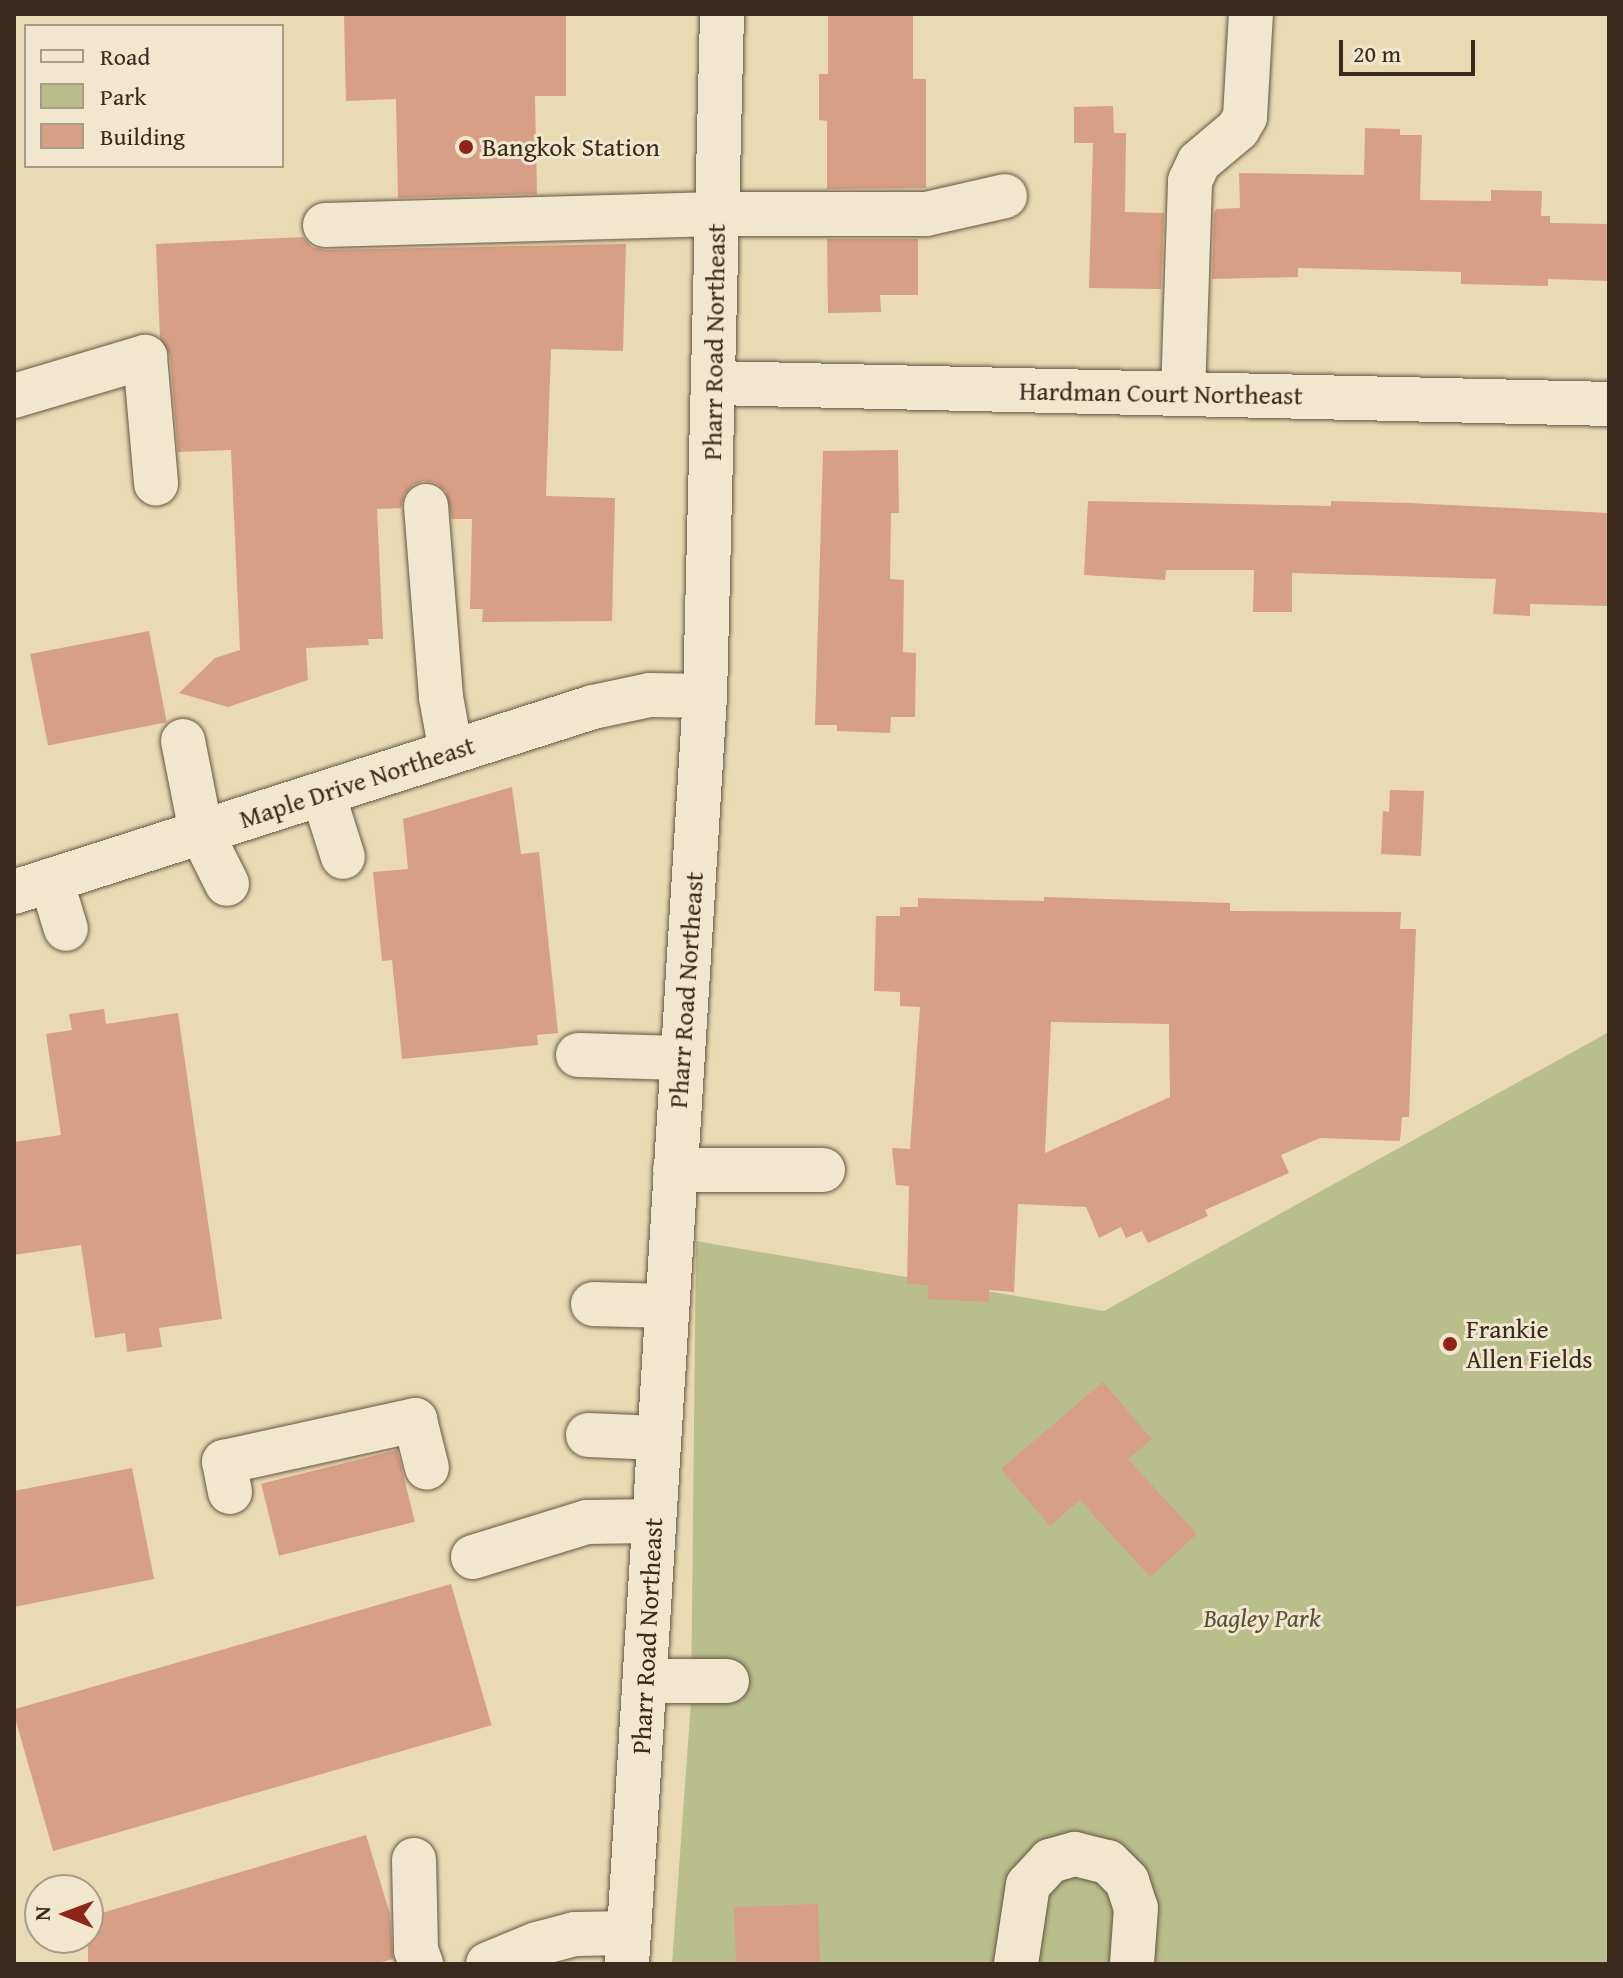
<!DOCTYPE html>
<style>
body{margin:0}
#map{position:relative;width:1623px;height:1978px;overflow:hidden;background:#e9dab4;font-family:"Gentium Book Plus",serif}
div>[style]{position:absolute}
.green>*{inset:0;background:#b9bf8b}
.building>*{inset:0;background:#d79f85;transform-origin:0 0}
.roads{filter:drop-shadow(0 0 2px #665644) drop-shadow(0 0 2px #665644)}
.minor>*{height:44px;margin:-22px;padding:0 22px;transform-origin:22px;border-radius:22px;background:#f1e7ce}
.dots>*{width:22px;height:22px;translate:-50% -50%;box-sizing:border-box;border:4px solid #f1e7ce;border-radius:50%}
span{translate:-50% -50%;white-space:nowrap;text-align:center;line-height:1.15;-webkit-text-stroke:6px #f1e7ce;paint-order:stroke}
.poi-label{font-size:26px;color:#3a2a1e}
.left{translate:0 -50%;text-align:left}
.street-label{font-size:26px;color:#3a2a1e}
.park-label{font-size:26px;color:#5a4f39;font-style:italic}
.frame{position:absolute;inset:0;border:16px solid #3a2a1e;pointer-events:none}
.legend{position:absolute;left:24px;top:24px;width:260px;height:144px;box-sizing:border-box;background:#f1e7ce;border:2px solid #a89b88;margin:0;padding:10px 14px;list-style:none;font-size:24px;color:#3a2a1e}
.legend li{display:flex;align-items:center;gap:16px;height:40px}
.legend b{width:40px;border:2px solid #a89b88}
.north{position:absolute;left:24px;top:1874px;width:80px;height:80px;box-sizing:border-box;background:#f1e7ce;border:2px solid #a89b88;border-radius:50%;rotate:271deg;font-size:22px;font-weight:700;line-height:32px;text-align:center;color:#3a2a1e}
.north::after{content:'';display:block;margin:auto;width:28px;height:36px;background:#8f2418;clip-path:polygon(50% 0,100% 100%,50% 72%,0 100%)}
.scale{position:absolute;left:1339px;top:40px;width:136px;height:36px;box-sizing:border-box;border:4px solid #3a2a1e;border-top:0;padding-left:10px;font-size:24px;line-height:28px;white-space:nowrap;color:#3a2a1e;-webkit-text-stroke:6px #f1e7ce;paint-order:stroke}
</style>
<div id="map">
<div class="green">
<div style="clip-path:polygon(1609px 1032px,1609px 1964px,672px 1964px,691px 1702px,696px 1241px,1104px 1311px)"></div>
</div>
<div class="building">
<div style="clip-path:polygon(344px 14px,566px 14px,566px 96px,535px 96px,537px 194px,398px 198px,396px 99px,346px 101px)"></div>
<div style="clip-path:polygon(828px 14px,913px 14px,913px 79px,926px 79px,926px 188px,827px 189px,827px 121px,819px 120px,819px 74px,828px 74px)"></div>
<div style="clip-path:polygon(1113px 106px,1114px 133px,1126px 133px,1125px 212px,1164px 213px,1161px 289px,1089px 288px,1093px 143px,1074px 143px,1074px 107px)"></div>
<div style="clip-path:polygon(1365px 128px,1400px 129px,1400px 135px,1422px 135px,1420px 200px,1491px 201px,1491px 190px,1542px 191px,1541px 216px,1550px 216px,1550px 223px,1609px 224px,1609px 281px,1548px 279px,1548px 286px,1461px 284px,1461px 272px,1298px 268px,1298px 277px,1212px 279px,1214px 214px,1216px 209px,1240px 208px,1239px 173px,1364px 175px)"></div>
<div style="clip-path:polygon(303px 237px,312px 247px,326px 250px,626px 244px,623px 351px,551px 349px,546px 496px,615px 498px,612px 621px,482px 622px,483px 609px,470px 609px,472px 519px,452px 519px,446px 491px,436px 483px,423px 481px,413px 485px,404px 495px,401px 508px,377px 509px,383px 639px,368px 639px,369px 645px,306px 648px,308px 680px,228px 707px,179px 693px,215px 658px,240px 650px,231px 450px,178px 452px,170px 355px,160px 338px,156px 244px)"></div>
<div style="clip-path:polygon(827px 239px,918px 239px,918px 295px,880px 295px,881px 312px,828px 313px)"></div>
<div style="clip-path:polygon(898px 450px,899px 513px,891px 513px,890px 579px,904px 580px,903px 652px,916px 653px,915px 717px,891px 717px,890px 733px,837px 731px,837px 725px,815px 725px,823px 451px)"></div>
<div style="clip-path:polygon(1088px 501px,1331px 506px,1331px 501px,1409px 503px,1609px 513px,1609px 606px,1530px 604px,1530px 616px,1493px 614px,1496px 579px,1292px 573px,1292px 612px,1253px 612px,1254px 570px,1166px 570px,1165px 580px,1084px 575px)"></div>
<div style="left:149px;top:631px;width:93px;height:121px;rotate:79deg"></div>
<div style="clip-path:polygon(512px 787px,521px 854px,539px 852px,558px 1033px,537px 1035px,538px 1045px,402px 1059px,392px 960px,382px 961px,373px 872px,408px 869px,403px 819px)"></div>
<div style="clip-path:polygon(1390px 790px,1424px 791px,1421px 856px,1381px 854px,1383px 811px,1389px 812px)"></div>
<div style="clip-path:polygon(evenodd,1044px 897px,1230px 903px,1230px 911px,1401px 912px,1400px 929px,1416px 929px,1409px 1117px,1402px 1117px,1400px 1141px,1320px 1138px,1281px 1155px,1289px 1173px,1205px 1210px,1208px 1216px,1148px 1243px,1142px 1231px,1126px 1238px,1121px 1227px,1099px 1238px,1086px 1207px,1018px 1204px,1014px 1292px,989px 1290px,989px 1302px,928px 1299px,928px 1285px,907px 1284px,909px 1186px,896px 1185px,892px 1148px,910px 1149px,920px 1007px,900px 1006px,900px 992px,874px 991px,876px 916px,900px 916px,900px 907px,918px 907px,918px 898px,1044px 901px,1044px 897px,1051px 1022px,1169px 1024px,1170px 1097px,1045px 1153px,1051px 1022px)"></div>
<div style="clip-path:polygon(104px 1009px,106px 1024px,178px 1013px,222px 1319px,159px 1328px,162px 1347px,127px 1352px,125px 1333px,95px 1338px,81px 1245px,14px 1255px,14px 1142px,61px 1135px,46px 1034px,72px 1030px,69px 1014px)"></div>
<div style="clip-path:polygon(1103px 1382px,1152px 1439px,1128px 1459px,1197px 1534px,1150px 1577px,1080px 1500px,1050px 1526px,1001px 1469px)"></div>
<div style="left:397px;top:1450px;width:74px;height:140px;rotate:76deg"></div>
<div style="clip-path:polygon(132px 1468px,154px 1579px,14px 1607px,14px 1491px)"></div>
<div style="left:451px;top:1584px;width:147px;height:456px;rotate:74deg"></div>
<div style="clip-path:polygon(366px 1835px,390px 1914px,393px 1959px,374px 1964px,88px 1964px,88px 1917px)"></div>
<div style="left:818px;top:1904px;width:60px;height:84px;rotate:88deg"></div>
</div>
<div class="roads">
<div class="minor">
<div style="left:325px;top:225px;width:392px;rotate:-1.6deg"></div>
<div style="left:717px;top:214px;width:209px"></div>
<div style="left:926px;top:214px;width:81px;rotate:-12.8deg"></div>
<div style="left:714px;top:383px;width:895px;rotate:1.34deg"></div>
<div style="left:1183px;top:394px;width:213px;rotate:-88.1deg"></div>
<div style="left:1190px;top:181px;width:21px;rotate:-65deg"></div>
<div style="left:1199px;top:162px;width:51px;rotate:-40.2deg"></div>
<div style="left:1238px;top:129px;width:14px;rotate:-60deg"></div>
<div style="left:1245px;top:117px;width:103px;rotate:-86.7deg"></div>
<div style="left:14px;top:396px;width:137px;rotate:-16.6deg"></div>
<div style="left:145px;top:357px;width:127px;rotate:85deg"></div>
<div style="left:426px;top:506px;width:192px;rotate:85.5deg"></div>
<div style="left:441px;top:697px;width:56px;rotate:79.7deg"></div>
<div style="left:183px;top:741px;width:93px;rotate:78.8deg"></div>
<div style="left:201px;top:832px;width:58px;rotate:63.4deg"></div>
<div style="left:323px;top:794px;width:66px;rotate:72.4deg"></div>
<div style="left:51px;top:880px;width:51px;rotate:73deg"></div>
<div style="left:14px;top:892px;width:608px;rotate:-17.72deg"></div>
<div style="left:593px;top:707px;width:58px;rotate:-11.9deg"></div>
<div style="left:650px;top:695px;width:55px;rotate:1deg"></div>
<div style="left:578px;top:1055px;width:103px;rotate:1.7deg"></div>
<div style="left:675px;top:1170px;width:148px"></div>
<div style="left:593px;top:1304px;width:74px;rotate:1.5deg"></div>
<div style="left:588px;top:1435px;width:70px;rotate:2.5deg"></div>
<div style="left:230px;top:1492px;width:31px;rotate:-101deg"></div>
<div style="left:224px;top:1462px;width:196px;rotate:-12.4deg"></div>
<div style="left:415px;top:1420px;width:49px;rotate:76deg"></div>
<div style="left:473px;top:1557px;width:119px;rotate:-17.1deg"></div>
<div style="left:587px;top:1522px;width:67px;rotate:-0.9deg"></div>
<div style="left:645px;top:1681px;width:82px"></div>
<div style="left:414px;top:1860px;width:90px;rotate:88.7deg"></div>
<div style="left:416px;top:1950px;width:15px;rotate:70deg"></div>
<div style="left:488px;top:1964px;width:53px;rotate:-22.2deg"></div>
<div style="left:537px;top:1944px;width:39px;rotate:-15deg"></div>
<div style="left:575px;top:1934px;width:54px;rotate:-1.1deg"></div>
<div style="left:627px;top:1964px;width:1270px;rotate:-86.48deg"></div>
<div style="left:705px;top:696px;width:682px;rotate:-88.57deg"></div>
<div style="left:1016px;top:1964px;width:80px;rotate:-81.4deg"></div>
<div style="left:1028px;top:1885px;width:33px;rotate:-47deg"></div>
<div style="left:1050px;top:1861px;width:26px;rotate:-16deg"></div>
<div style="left:1075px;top:1854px;width:34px;rotate:14deg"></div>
<div style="left:1108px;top:1862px;width:27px;rotate:45deg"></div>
<div style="left:1127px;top:1881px;width:28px;rotate:72deg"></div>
<div style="left:1136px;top:1908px;width:56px;rotate:94.1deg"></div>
</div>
</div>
<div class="dots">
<div style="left:466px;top:147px;background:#8f2418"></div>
<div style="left:1450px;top:1344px;background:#8f2418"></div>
</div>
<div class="poi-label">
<span class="left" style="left:482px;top:147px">Bangkok Station</span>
<span class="left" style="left:1466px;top:1344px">Frankie<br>Allen Fields</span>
</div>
<div class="street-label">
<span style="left:714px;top:342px;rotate:-89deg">Pharr Road Northeast</span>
<span style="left:1161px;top:393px;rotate:1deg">Hardman Court Northeast</span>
<span style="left:357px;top:782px;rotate:-18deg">Maple Drive Northeast</span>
<span style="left:686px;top:990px;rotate:-86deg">Pharr Road Northeast</span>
<span style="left:647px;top:1636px;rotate:-87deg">Pharr Road Northeast</span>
</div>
<div class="park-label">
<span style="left:1262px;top:1618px">Bagley Park</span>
</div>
<div class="frame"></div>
<ul class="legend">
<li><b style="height:10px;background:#f1e7ce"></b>Road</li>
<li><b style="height:22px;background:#b9bf8b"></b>Park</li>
<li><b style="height:22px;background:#d79f85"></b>Building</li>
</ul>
<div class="north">N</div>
<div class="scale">20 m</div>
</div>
